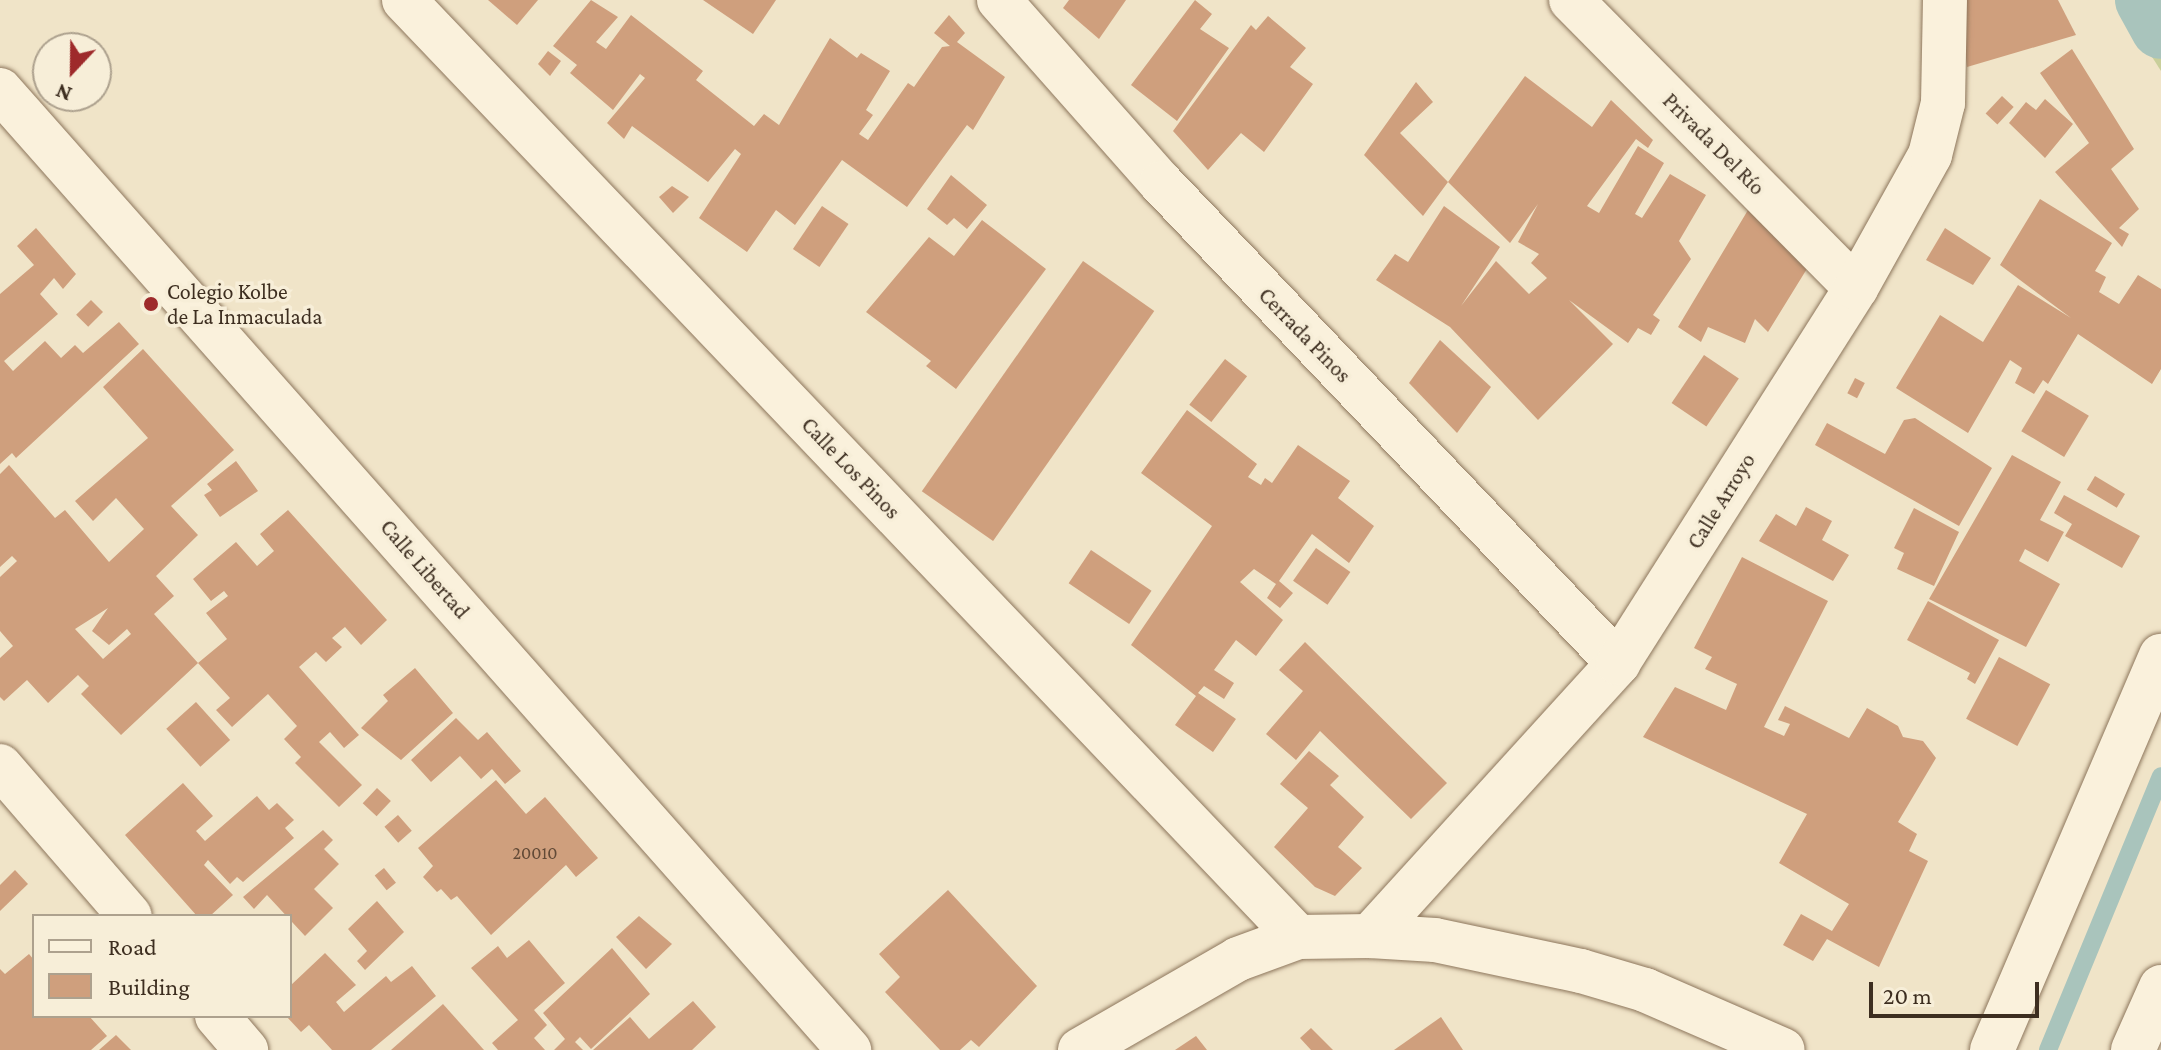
<!DOCTYPE html>
<meta charset="utf-8">
<style>
body{margin:0}
#map{position:relative;width:2161px;height:1050px;overflow:hidden;background:#f0e4c8;font-family:"Crimson Pro",serif}
div>[style]{position:absolute}
.green>*{inset:0;background:#c9cf9b}
.stream>*{height:18px;margin:-9px;padding:0 9px;transform-origin:9px;border-radius:9px;background:#a9c4bc}
.canal>*{height:60px;margin:-30px;padding:0 30px;transform-origin:30px;border-radius:30px;background:#a9c4bc}
.building>*{inset:0;background:#cf9f7d;transform-origin:0 0}
.roads{filter:drop-shadow(0 0 2px #8d765c) drop-shadow(0 0 2px #8d765c)}
.street>*{height:44px;margin:-22px;padding:0 22px;transform-origin:22px;border-radius:22px;background:#faf1dc}
.secondary>*{height:44px;margin:-22px;padding:0 22px;transform-origin:22px;border-radius:22px;background:#faf1dc}
.dots>*{width:22px;height:22px;translate:-50% -50%;box-sizing:border-box;border:4px solid #f7eed8;border-radius:50%}
span{translate:-50% -50%;white-space:nowrap;text-align:center;line-height:1.15;-webkit-text-stroke:7px #f7eed8;paint-order:stroke}
.number-label{font-size:18px;color:#624a37}
.number-label span{-webkit-text-stroke-width:0}
.street-label{font-size:22px;color:#3d2e20}
.poi-label{font-size:22px;color:#3d2e20}
.left{translate:0 -50%;text-align:left}
.legend{position:absolute;left:32px;top:914px;width:260px;height:104px;box-sizing:border-box;background:#f7eed8;border:2px solid #ada18e;margin:0;padding:10px 14px;list-style:none;font-size:24px;color:#3d2e20}
.legend li{display:flex;align-items:center;gap:16px;height:40px}
.legend b{width:40px;border:2px solid #ada18e}
.north{position:absolute;left:32px;top:32px;width:80px;height:80px;box-sizing:border-box;background:#f7eed8;border:2px solid #ada18e;border-radius:50%;rotate:202deg;font-size:22px;font-weight:700;line-height:32px;text-align:center;color:#3d2e20}
.north::after{content:'';display:block;margin:auto;width:28px;height:36px;background:#9e2a2b;clip-path:polygon(50% 0,100% 100%,50% 72%,0 100%)}
.scale{position:absolute;left:1869px;top:982px;width:170px;height:36px;box-sizing:border-box;border:4px solid #3d2e20;border-top:0;padding-left:10px;font-size:24px;line-height:28px;white-space:nowrap;color:#3d2e20;-webkit-text-stroke:6px #f7eed8;paint-order:stroke}
</style>
<div id="map">
<div class="green">
<div style="clip-path:polygon(2116px 0,2161px 0,2161px 71px)"></div>
</div>
<div class="stream">
<div style="left:2048px;top:1050px;width:296px;rotate:-67.6deg"></div>
</div>
<div class="canal">
<div style="left:2145px;top:0;width:33px;rotate:61deg"></div>
</div>
<div class="building">
<div style="clip-path:polygon(488px 0,538px 0,517px 25px)"></div>
<div style="clip-path:polygon(591px 0,618px 17px,596px 42px,606px 49px,631px 15px,703px 71px,696px 80px,754px 126px,764px 114px,779px 125px,830px 38px,857px 58px,861px 53px,890px 71px,866px 110px,873px 115px,859px 134px,868px 140px,908px 83px,914px 87px,942px 47px,950px 46px,934px 33px,949px 15px,965px 33px,957px 42px,1005px 77px,973px 130px,967px 125px,907px 207px,842px 160px,795px 225px,776px 210px,747px 252px,699px 218px,741px 154px,735px 149px,708px 182px,632px 126px,624px 139px,607px 123px,645px 78px,640px 74px,613px 110px,570px 73px,577px 65px,553px 46px)"></div>
<div style="clip-path:polygon(703px 0,776px 0,753px 34px)"></div>
<div style="clip-path:polygon(1069px 0,1126px 0,1099px 39px,1063px 8px)"></div>
<div style="clip-path:polygon(1195px 0,1212px 14px,1200px 29px,1229px 48px,1177px 121px,1131px 85px)"></div>
<div style="clip-path:polygon(1959px 0,2058px 0,2076px 35px,1967px 67px)"></div>
<div style="clip-path:polygon(1268px 16px,1306px 48px,1290px 67px,1313px 84px,1264px 152px,1241px 133px,1208px 170px,1173px 131px,1251px 25px,1256px 30px)"></div>
<div style="clip-path:polygon(2072px 49px,2134px 149px,2111px 169px,2139px 209px,2119px 228px,2129px 234px,2122px 247px,2055px 172px,2089px 143px,2040px 73px)"></div>
<div style="clip-path:polygon(548px 51px,561px 61px,550px 76px,538px 64px)"></div>
<div style="clip-path:polygon(1525px 76px,1592px 127px,1611px 100px,1653px 140px,1648px 148px,1636px 139px,1587px 206px,1599px 213px,1638px 146px,1664px 163px,1635px 214px,1642px 218px,1670px 174px,1706px 195px,1679px 241px,1691px 259px,1653px 315px,1660px 320px,1651px 335px,1638px 328px,1628px 343px,1569px 300px,1613px 344px,1538px 420px,1450px 327px,1376px 280px,1395px 254px,1408px 262px,1444px 206px,1500px 247px,1461px 306px,1496px 261px,1529px 294px,1547px 278px,1531px 263px,1539px 254px,1518px 242px,1538px 204px,1510px 243px,1448px 182px)"></div>
<div style="clip-path:polygon(1416px 82px,1433px 102px,1400px 133px,1448px 182px,1423px 216px,1364px 155px)"></div>
<div style="left:2002px;top:96px;width:16px;height:24px;rotate:43deg"></div>
<div style="clip-path:polygon(2045px 99px,2073px 124px,2045px 158px,2009px 123px,2026px 102px,2036px 110px)"></div>
<div style="clip-path:polygon(951px 175px,987px 205px,967px 229px,954px 218px,947px 225px,927px 209px)"></div>
<div style="clip-path:polygon(672px 186px,689px 197px,673px 213px,659px 197px)"></div>
<div style="clip-path:polygon(2040px 199px,2112px 243px,2095px 271px,2106px 277px,2099px 292px,2119px 304px,2138px 275px,2161px 289px,2161px 369px,2152px 384px,2078px 334px,2048px 384px,2043px 380px,2034px 394px,2015px 383px,2022px 368px,2010px 360px,1968px 433px,1896px 388px,1940px 315px,1983px 342px,2018px 285px,2071px 318px,2000px 265px)"></div>
<div style="left:822px;top:206px;width:32px;height:52px;rotate:34deg"></div>
<div style="clip-path:polygon(1748px 210px,1813px 259px,1768px 332px,1755px 319px,1745px 343px,1708px 327px,1701px 342px,1678px 327px)"></div>
<div style="clip-path:polygon(982px 220px,1046px 269px,956px 389px,926px 366px,931px 361px,866px 312px,929px 237px,954px 256px)"></div>
<div style="clip-path:polygon(36px 228px,76px 274px,63px 289px,54px 278px,40px 294px,58px 314px,4px 361px,13px 371px,45px 341px,61px 358px,75px 345px,83px 353px,119px 322px,139px 344px,16px 458px,12px 453px,0 464px,0 294px,34px 265px,17px 246px)"></div>
<div style="clip-path:polygon(1945px 228px,1991px 258px,1973px 285px,1926px 260px)"></div>
<div style="left:1083px;top:261px;width:87px;height:281px;rotate:35deg"></div>
<div style="left:91px;top:300px;width:17px;height:21px;rotate:45deg"></div>
<div style="clip-path:polygon(1440px 340px,1491px 387px,1457px 433px,1409px 383px)"></div>
<div style="clip-path:polygon(evenodd,143px 349px,234px 450px,171px 506px,198px 535px,156px 576px,174px 596px,154px 614px,198px 663px,121px 735px,81px 694px,89px 686px,78px 675px,48px 703px,27px 680px,4px 701px,0 697px,0 658px,13px 646px,0 631px,0 577px,17px 561px,12px 556px,0 567px,0 474px,9px 465px,55px 518px,65px 510px,109px 562px,144px 529px,116px 498px,93px 521px,75px 501px,148px 438px,103px 387px,143px 349px,108px 608px,92px 631px,109px 645px,127px 629px,131px 634px,103px 659px,75px 629px,108px 608px)"></div>
<div style="left:1704px;top:355px;width:42px;height:58px;rotate:34deg"></div>
<div style="left:1225px;top:359px;width:28px;height:58px;rotate:38deg"></div>
<div style="left:1855px;top:378px;width:11px;height:17px;rotate:27deg"></div>
<div style="left:2046px;top:390px;width:50px;height:48px;rotate:31deg"></div>
<div style="clip-path:polygon(1187px 410px,1257px 464px,1248px 477px,1261px 485px,1265px 478px,1272px 483px,1298px 445px,1350px 481px,1338px 498px,1374px 526px,1349px 563px,1312px 534px,1279px 581px,1293px 593px,1280px 608px,1267px 598px,1276px 584px,1254px 569px,1240px 582px,1283px 620px,1256px 656px,1236px 640px,1214px 670px,1234px 683px,1224px 699px,1204px 686px,1198px 693px,1236px 719px,1213px 752px,1175px 725px,1196px 696px,1131px 645px,1212px 526px,1141px 473px)"></div>
<div style="clip-path:polygon(1915px 418px,1992px 468px,1959px 526px,1815px 445px,1827px 423px,1885px 454px,1904px 420px)"></div>
<div style="clip-path:polygon(2012px 455px,2061px 482px,2040px 520px,2064px 532px,2048px 562px,2025px 549px,2019px 561px,2060px 584px,2026px 647px,1929px 599px)"></div>
<div style="clip-path:polygon(236px 461px,258px 491px,220px 517px,204px 495px,212px 490px,207px 484px)"></div>
<div style="left:2095px;top:476px;width:35px;height:16px;rotate:31deg"></div>
<div style="clip-path:polygon(2064px 495px,2140px 536px,2122px 568px,2065px 536px,2072px 524px,2054px 513px)"></div>
<div style="clip-path:polygon(1806px 507px,1832px 521px,1822px 540px,1849px 555px,1833px 581px,1759px 541px,1776px 514px,1796px 526px)"></div>
<div style="clip-path:polygon(1914px 508px,1959px 532px,1934px 586px,1897px 569px,1904px 553px,1894px 548px)"></div>
<div style="clip-path:polygon(288px 510px,387px 620px,361px 645px,345px 627px,332px 638px,342px 647px,326px 662px,316px 652px,299px 667px,359px 735px,344px 748px,330px 732px,319px 742px,362px 785px,339px 807px,295px 763px,301px 757px,284px 739px,297px 726px,268px 694px,232px 727px,216px 710px,230px 698px,198px 663px,227px 639px,206px 613px,228px 596px,224px 591px,211px 601px,193px 579px,236px 542px,257px 566px,274px 551px,260px 534px)"></div>
<div style="left:1316px;top:548px;width:42px;height:40px;rotate:35deg"></div>
<div style="left:1091px;top:550px;width:73px;height:40px;rotate:34deg"></div>
<div style="clip-path:polygon(1742px 557px,1828px 601px,1764px 727px,1784px 736px,1790px 724px,1778px 720px,1785px 706px,1849px 738px,1867px 708px,1898px 726px,1903px 737px,1923px 741px,1936px 758px,1898px 822px,1917px 834px,1909px 851px,1928px 861px,1879px 967px,1827px 939px,1813px 961px,1783px 945px,1801px 914px,1832px 931px,1849px 904px,1779px 863px,1807px 814px,1643px 737px,1675px 687px,1726px 710px,1737px 684px,1705px 669px,1712px 657px,1694px 648px)"></div>
<div style="clip-path:polygon(1928px 601px,1999px 640px,1975px 684px,1967px 679px,1970px 673px,1907px 640px)"></div>
<div style="clip-path:polygon(1305px 642px,1447px 783px,1411px 819px,1320px 731px,1296px 760px,1266px 734px,1303px 691px,1279px 670px)"></div>
<div style="left:1999px;top:657px;width:58px;height:70px;rotate:28deg"></div>
<div style="clip-path:polygon(415px 668px,453px 713px,401px 760px,361px 728px,388px 701px,383px 695px)"></div>
<div style="left:196px;top:702px;width:51px;height:40px;rotate:48deg"></div>
<div style="clip-path:polygon(456px 718px,478px 740px,487px 732px,521px 771px,505px 784px,492px 769px,481px 779px,460px 756px,431px 782px,411px 760px)"></div>
<div style="clip-path:polygon(1309px 751px,1339px 776px,1330px 785px,1364px 817px,1338px 847px,1362px 868px,1335px 896px,1315px 887px,1274px 847px,1308px 808px,1280px 784px)"></div>
<div style="clip-path:polygon(496px 780px,526px 814px,545px 797px,598px 858px,576px 877px,566px 865px,491px 935px,457px 896px,451px 900px,441px 889px,437px 892px,423px 877px,433px 866px,418px 848px)"></div>
<div style="clip-path:polygon(183px 783px,213px 816px,196px 831px,205px 841px,257px 796px,269px 810px,277px 803px,294px 820px,285px 828px,294px 838px,243px 882px,237px 877px,230px 884px,208px 860px,204px 865px,233px 895px,210px 916px,197px 916px,125px 835px)"></div>
<div style="left:377px;top:788px;width:19px;height:21px;rotate:43deg"></div>
<div style="left:398px;top:815px;width:21px;height:18px;rotate:49deg"></div>
<div style="clip-path:polygon(323px 830px,333px 840px,324px 849px,339px 864px,314px 889px,333px 908px,305px 936px,267px 895px,254px 909px,243px 897px)"></div>
<div style="left:384px;top:868px;width:19px;height:12px;rotate:51deg"></div>
<div style="clip-path:polygon(15px 870px,28px 884px,0 911px,0 885px)"></div>
<div style="clip-path:polygon(948px 890px,1037px 986px,979px 1047px,971px 1040px,960px 1050px,940px 1050px,885px 992px,900px 977px,879px 954px)"></div>
<div style="clip-path:polygon(377px 901px,404px 932px,365px 970px,357px 961px,367px 951px,348px 929px)"></div>
<div style="clip-path:polygon(639px 916px,672px 944px,646px 969px,616px 937px)"></div>
<div style="clip-path:polygon(529px 940px,565px 983px,534px 1010px,547px 1025px,534px 1038px,545px 1050px,498px 1050px,492px 1043px,518px 1020px,471px 968px,498px 946px,507px 958px)"></div>
<div style="clip-path:polygon(612px 948px,650px 994px,591px 1049px,580px 1037px,575px 1042px,583px 1050px,554px 1050px,565px 1039px,543px 1013px)"></div>
<div style="clip-path:polygon(325px 953px,356px 985px,336px 1002px,344px 1012px,386px 976px,391px 982px,412px 966px,436px 996px,371px 1050px,332px 1050px,309px 1025px,301px 1032px,286px 1016px,290px 986px)"></div>
<div style="clip-path:polygon(29px 954px,34px 960px,34px 1016px,89px 1016px,107px 1036px,91px 1050px,0 1050px,0 969px,5px 974px)"></div>
<div style="clip-path:polygon(693px 1001px,716px 1027px,692px 1050px,593px 1050px,630px 1017px,649px 1039px)"></div>
<div style="clip-path:polygon(443px 1004px,484px 1050px,391px 1050px)"></div>
<div style="clip-path:polygon(1441px 1017px,1463px 1050px,1394px 1050px)"></div>
<div style="clip-path:polygon(1311px 1028px,1333px 1050px,1311px 1050px,1300px 1038px)"></div>
<div style="clip-path:polygon(116px 1035px,131px 1050px,99px 1050px)"></div>
<div style="clip-path:polygon(1196px 1036px,1207px 1050px,1175px 1050px)"></div>
</div>
<div class="roads">
<div class="street">
<div style="left:404px;top:0;width:1295px;rotate:46.35deg"></div>
<div style="left:999px;top:0;width:244px;rotate:48.5deg"></div>
<div style="left:1161px;top:183px;width:663px;rotate:46.41deg"></div>
<div style="left:1571px;top:0;width:405px;rotate:45.3deg"></div>
<div style="left:0;top:766px;width:198px;rotate:49.1deg"></div>
<div style="left:1370px;top:936px;width:369px;rotate:-47.7deg"></div>
<div style="left:1618px;top:663px;width:444px;rotate:-57.6deg"></div>
<div style="left:1856px;top:288px;width:152px;rotate:-60.9deg"></div>
<div style="left:1930px;top:155px;width:54px;rotate:-76deg"></div>
<div style="left:1943px;top:103px;width:103px;rotate:-88.9deg"></div>
<div style="left:217px;top:1016px;width:45px;rotate:49.5deg"></div>
<div style="left:1992px;top:1050px;width:429px;rotate:-66.8deg"></div>
<div style="left:2133px;top:1050px;width:69px;rotate:-66deg"></div>
</div>
<div class="secondary">
<div style="left:0;top:90px;width:1282px;rotate:48.51deg"></div>
<div style="left:1080px;top:1050px;width:182px;rotate:-29.9deg"></div>
<div style="left:1238px;top:959px;width:64px;rotate:-20.1deg"></div>
<div style="left:1298px;top:937px;width:72px;rotate:-0.8deg"></div>
<div style="left:1370px;top:936px;width:65px;rotate:3.5deg"></div>
<div style="left:1435px;top:940px;width:149px;rotate:12deg"></div>
<div style="left:1581px;top:971px;width:67px;rotate:16.5deg"></div>
<div style="left:1645px;top:990px;width:150px;rotate:23.5deg"></div>
</div>
</div>
<div class="dots">
<div style="left:151px;top:304px;background:#9e2a2b"></div>
</div>
<div class="number-label">
<span style="left:535px;top:853px">20010</span>
</div>
<div class="street-label">
<span style="left:1714px;top:144px;rotate:45deg">Privada Del Río</span>
<span style="left:1305px;top:335px;rotate:46deg">Cerrada Pinos</span>
<span style="left:851px;top:468px;rotate:46deg">Calle Los Pinos</span>
<span style="left:1721px;top:501px;rotate:-58deg">Calle Arroyo</span>
<span style="left:425px;top:569px;rotate:49deg">Calle Libertad</span>
</div>
<div class="poi-label">
<span class="left" style="left:167px;top:304px">Colegio Kolbe<br>de La Inmaculada</span>
</div>
<ul class="legend">
<li><b style="height:10px;background:#faf1dc"></b>Road</li>
<li><b style="height:22px;background:#cf9f7d"></b>Building</li>
</ul>
<div class="north">N</div>
<div class="scale">20 m</div>
</div>
